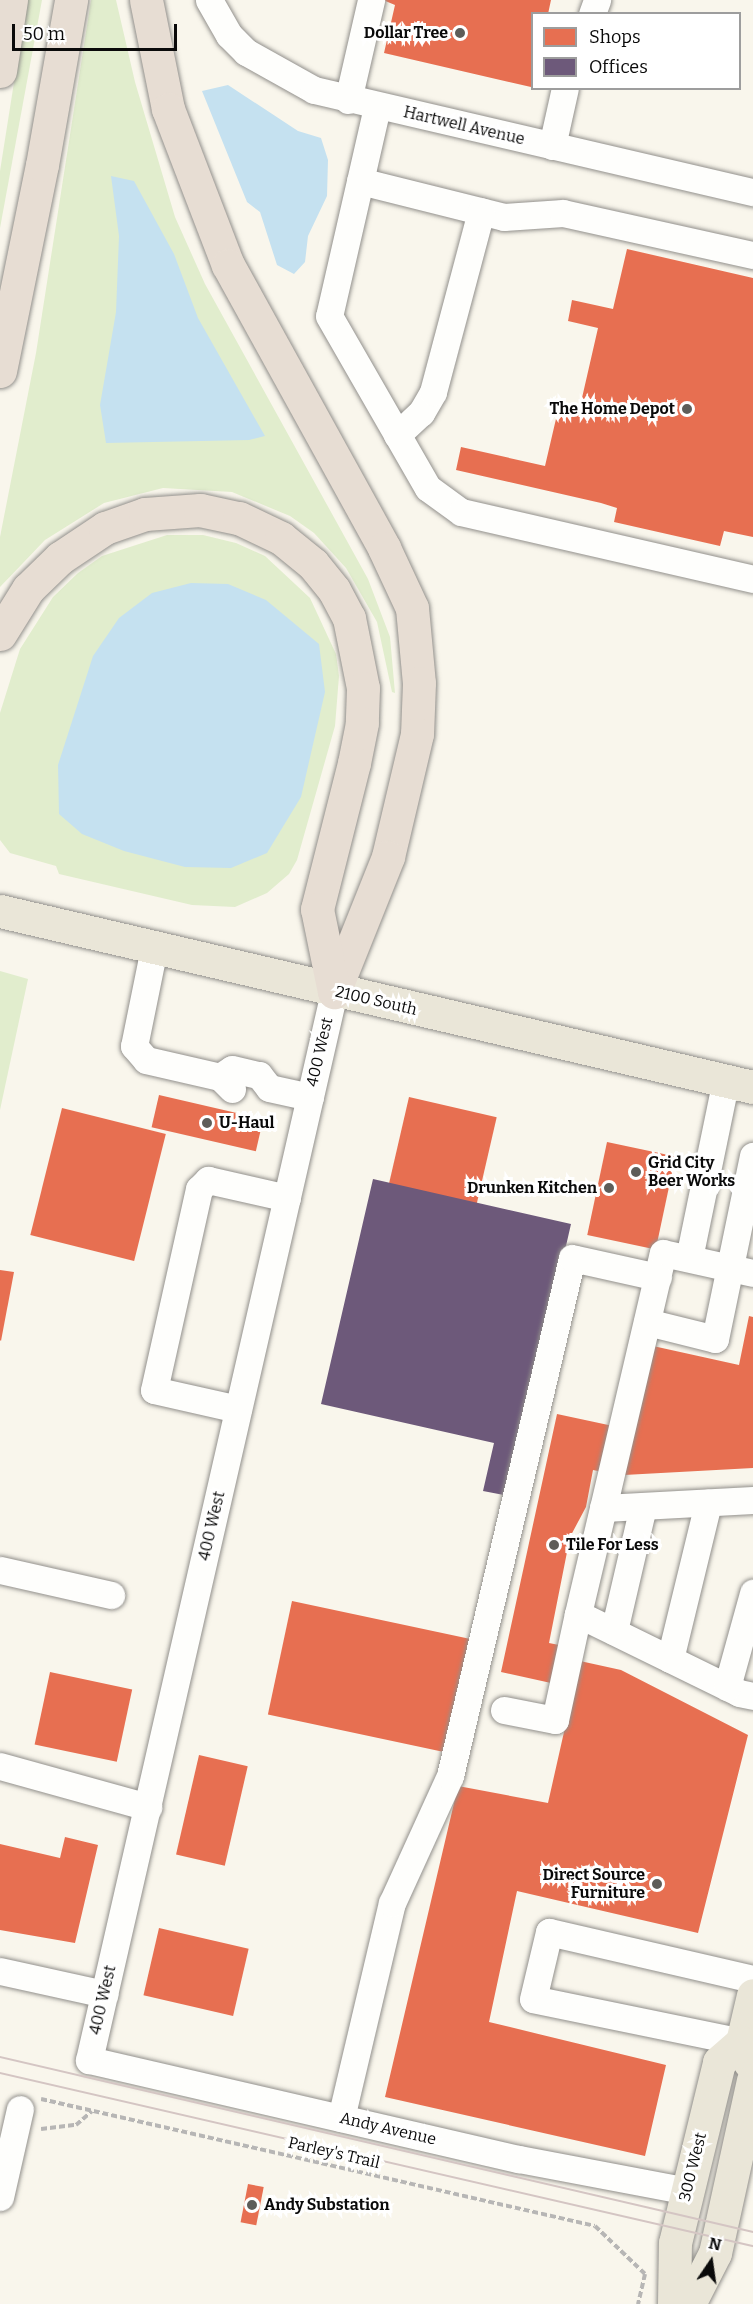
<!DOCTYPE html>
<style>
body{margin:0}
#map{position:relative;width:753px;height:2304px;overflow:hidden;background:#f9f6ec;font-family:Bitter,serif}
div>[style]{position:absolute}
.green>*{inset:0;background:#e1edcd}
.water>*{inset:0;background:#c5e1f0}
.shops>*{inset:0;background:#e76f51;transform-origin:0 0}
.offices>*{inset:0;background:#6d597a}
.path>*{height:4px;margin-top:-2px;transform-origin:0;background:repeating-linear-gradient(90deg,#b7b6b5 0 6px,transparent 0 9px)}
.roads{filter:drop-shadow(0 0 2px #92908c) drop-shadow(0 0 2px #92908c)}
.minor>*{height:27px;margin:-13.5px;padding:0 13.5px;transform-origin:13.5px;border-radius:13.5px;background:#fefefc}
.major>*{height:33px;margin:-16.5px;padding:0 16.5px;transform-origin:16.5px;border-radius:16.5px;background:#eae6d8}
.highway>*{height:33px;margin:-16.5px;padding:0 16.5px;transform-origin:16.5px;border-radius:16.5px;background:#e7ddd3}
.tram>*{height:1.5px;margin:-0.75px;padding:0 0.75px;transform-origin:0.75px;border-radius:0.75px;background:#d4c5c3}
.dots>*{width:16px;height:16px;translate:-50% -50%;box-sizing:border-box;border:3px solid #fff;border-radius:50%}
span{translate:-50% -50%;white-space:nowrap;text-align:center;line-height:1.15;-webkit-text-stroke:6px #fff;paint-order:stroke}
.poi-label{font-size:16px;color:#0a0a0a;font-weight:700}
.right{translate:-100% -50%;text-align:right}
.left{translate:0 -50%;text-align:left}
.street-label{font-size:16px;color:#0a0a0a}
.legend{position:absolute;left:531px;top:12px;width:210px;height:78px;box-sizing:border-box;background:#fff;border:2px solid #9d9d9d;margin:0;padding:8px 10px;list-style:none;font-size:18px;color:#0a0a0a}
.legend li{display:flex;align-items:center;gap:12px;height:30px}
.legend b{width:30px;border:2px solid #9d9d9d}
.north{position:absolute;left:681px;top:2232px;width:60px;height:60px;-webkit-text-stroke:4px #fff;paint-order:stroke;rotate:13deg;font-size:16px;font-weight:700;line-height:24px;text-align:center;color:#0a0a0a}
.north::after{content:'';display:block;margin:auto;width:21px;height:27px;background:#0a0a0a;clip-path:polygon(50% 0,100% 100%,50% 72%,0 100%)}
.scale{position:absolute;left:12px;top:24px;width:165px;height:27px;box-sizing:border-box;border:3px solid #0a0a0a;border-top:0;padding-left:8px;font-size:18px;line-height:21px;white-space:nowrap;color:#0a0a0a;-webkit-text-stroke:4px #fff;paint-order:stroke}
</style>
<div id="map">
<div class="green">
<div style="clip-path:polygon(27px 0,42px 0,0 228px,0 171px)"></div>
<div style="clip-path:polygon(91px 0,116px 0,135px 82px,175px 217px,205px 284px,368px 579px,390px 637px,395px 693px,392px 692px,377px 622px,346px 568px,314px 533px,290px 516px,232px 492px,163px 488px,104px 503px,45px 540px,0 587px,0 537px,36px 353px)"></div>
<div style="clip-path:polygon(167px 535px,203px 535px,236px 543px,265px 556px,310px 598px,336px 654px,339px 676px,335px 726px,297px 860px,289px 874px,267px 893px,235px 907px,192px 905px,59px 874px,56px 866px,10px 853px,0 840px,0 713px,20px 649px,53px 597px,78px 573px,102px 556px)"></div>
<div style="clip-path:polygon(0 971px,28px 979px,0 1110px)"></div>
</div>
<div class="water">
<div style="clip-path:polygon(228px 85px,298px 131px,321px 138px,328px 160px,327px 196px,308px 236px,305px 262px,294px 274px,277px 265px,260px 212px,247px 202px,202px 91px)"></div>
<div style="clip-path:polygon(111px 176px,134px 181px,174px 254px,198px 318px,265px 436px,249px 440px,106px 443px,100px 405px,116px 312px,119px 236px)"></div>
<div style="clip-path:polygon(191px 583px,228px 584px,266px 600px,319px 644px,325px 692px,301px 797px,267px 853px,231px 868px,185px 867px,124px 851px,82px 834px,59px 814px,58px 765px,93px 656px,119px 618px,152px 593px)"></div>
</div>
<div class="shops">
<div style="clip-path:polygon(383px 0,551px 0,548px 14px,532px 14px,531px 87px,384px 53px,395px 5px)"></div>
<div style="clip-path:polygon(627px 249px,753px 278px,753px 537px,724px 531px,720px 546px,614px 522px,617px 508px,601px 503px,456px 470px,461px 447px,545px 466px,559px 406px,579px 411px,598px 328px,568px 321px,572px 300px,613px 309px)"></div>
<div style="left:159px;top:1095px;width:107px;height:33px;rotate:13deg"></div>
<div style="left:409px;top:1097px;width:90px;height:89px;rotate:13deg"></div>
<div style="left:62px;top:1108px;width:107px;height:131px;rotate:14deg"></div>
<div style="left:607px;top:1142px;width:70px;height:95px;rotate:12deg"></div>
<div style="clip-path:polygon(0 1270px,14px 1272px,1px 1341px,0 1340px)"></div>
<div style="clip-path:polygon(749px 1316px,753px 1317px,753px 1468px,624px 1475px,653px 1346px,739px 1365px)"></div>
<div style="clip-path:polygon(557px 1414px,613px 1426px,603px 1472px,593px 1470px,586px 1507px,570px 1537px,549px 1643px,559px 1645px,551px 1683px,501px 1672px)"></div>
<div style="left:292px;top:1601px;width:186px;height:116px;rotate:12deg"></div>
<div style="clip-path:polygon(580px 1661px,621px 1670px,748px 1735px,698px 1933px,517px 1891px,489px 2022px,666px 2065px,645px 2156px,385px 2097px,458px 1786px,548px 1803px)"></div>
<div style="left:50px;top:1672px;width:84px;height:74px;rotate:12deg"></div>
<div style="left:199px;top:1755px;width:50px;height:102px;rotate:13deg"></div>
<div style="clip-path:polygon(65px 1837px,98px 1845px,75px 1943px,0 1930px,0 1844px,60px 1858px)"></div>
<div style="left:159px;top:1928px;width:92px;height:69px;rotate:13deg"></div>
<div style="left:248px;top:2184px;width:16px;height:39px;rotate:11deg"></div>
</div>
<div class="offices">
<div style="clip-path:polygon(373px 1179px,571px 1224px,509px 1496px,483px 1491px,494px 1443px,321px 1404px)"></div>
</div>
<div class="path">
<div style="left:41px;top:2099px;width:568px;rotate:12.91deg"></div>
<div style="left:595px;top:2226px;width:69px;rotate:43.8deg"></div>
<div style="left:645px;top:2274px;width:31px;rotate:103deg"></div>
<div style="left:41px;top:2129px;width:35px;rotate:-7deg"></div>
<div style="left:76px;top:2125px;width:21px;rotate:-41deg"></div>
</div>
<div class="roads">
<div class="minor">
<div style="left:209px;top:0;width:40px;rotate:60.3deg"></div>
<div style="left:229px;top:35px;width:24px;rotate:45deg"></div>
<div style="left:246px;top:52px;width:78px;rotate:29.2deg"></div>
<div style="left:314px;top:90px;width:451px;rotate:13.1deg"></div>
<div style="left:592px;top:14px;width:15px;rotate:-70deg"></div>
<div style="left:348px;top:100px;width:103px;rotate:-77deg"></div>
<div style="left:377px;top:107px;width:214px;rotate:102.9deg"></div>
<div style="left:329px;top:316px;width:198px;rotate:60.1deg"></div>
<div style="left:428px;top:488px;width:41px;rotate:36deg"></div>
<div style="left:461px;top:512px;width:300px;rotate:12.9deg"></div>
<div style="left:552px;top:146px;width:59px;rotate:-77.4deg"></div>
<div style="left:360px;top:181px;width:148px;rotate:14deg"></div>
<div style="left:504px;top:217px;width:59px;rotate:-3.9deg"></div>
<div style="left:563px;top:213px;width:195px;rotate:12.5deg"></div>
<div style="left:397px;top:435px;width:33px;rotate:-43deg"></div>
<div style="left:421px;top:413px;width:24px;rotate:-60deg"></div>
<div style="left:433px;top:392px;width:187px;rotate:-75.1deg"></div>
<div style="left:154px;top:948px;width:100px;rotate:101.5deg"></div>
<div style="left:134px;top:1046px;width:18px;rotate:49deg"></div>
<div style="left:146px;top:1060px;width:76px;rotate:12.9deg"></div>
<div style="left:220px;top:1077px;width:17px;rotate:45deg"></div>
<div style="left:334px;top:992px;width:1096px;rotate:102.92deg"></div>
<div style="left:89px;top:2060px;width:441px;rotate:13deg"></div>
<div style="left:519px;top:2159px;width:172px;rotate:10.7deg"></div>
<div style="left:220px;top:1077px;width:14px;rotate:-34deg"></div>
<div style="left:232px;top:1069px;width:28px;rotate:13deg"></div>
<div style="left:259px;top:1075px;width:16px;rotate:52deg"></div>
<div style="left:269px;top:1088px;width:42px;rotate:12.4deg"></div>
<div style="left:689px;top:1258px;width:182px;rotate:-78.3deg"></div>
<div style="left:647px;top:1322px;width:70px;rotate:14deg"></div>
<div style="left:715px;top:1339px;width:187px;rotate:-78.3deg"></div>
<div style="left:238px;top:1409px;width:86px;rotate:-167.3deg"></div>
<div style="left:154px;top:1390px;width:206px;rotate:-77.4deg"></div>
<div style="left:199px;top:1189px;width:13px;rotate:-45deg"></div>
<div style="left:208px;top:1180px;width:81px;rotate:12.8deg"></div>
<div style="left:753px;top:1500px;width:150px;rotate:176.9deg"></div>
<div style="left:603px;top:1508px;width:109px;rotate:103.3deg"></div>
<div style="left:578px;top:1614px;width:179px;rotate:26.1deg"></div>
<div style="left:739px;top:1693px;width:14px;rotate:12deg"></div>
<div style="left:603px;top:1508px;width:262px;rotate:-76.8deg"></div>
<div style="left:663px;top:1253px;width:92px;rotate:12.5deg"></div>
<div style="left:0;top:1570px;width:114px;rotate:12.7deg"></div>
<div style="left:614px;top:1631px;width:128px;rotate:-76.9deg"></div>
<div style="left:670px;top:1659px;width:161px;rotate:-76.3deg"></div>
<div style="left:727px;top:1687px;width:98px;rotate:-74.5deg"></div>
<div style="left:504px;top:1710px;width:52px;rotate:11.1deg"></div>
<div style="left:555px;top:1720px;width:108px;rotate:-77.8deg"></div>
<div style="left:0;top:1766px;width:154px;rotate:15.5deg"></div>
<div style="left:0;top:1971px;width:107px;rotate:12.4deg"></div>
<div style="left:742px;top:2042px;width:213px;rotate:-168.4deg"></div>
<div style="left:533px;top:1999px;width:69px;rotate:-76.6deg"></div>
<div style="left:549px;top:1932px;width:209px;rotate:13deg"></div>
<div style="left:341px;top:2118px;width:221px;rotate:-76.7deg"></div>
<div style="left:392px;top:1903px;width:140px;rotate:-65.5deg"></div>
<div style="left:450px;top:1776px;width:532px;rotate:-76.75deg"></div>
<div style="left:572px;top:1258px;width:88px;rotate:12.5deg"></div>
<div style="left:0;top:2197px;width:90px;rotate:-77.2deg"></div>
</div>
<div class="major">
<div style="left:0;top:911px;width:773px;rotate:13.16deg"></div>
<div style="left:750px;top:2063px;width:22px;rotate:-111deg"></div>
<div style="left:742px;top:2042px;width:48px;rotate:-76.8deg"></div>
<div style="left:674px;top:2304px;width:61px;rotate:-89.1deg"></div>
<div style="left:675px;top:2243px;width:186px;rotate:-76.3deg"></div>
<div style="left:719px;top:2062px;width:30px;rotate:-41deg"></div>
<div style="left:689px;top:2304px;width:57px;rotate:-63deg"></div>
<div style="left:715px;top:2253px;width:177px;rotate:-77.6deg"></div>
</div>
<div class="highway">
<div style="left:146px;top:0;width:111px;rotate:78.6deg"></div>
<div style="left:168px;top:109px;width:167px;rotate:69deg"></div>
<div style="left:228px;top:265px;width:323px;rotate:61.1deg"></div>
<div style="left:384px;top:548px;width:66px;rotate:65deg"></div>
<div style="left:412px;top:608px;width:75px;rotate:84.7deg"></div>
<div style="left:419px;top:683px;width:51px;rotate:92.2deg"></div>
<div style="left:417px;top:734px;width:126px;rotate:103.3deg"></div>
<div style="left:388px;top:857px;width:145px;rotate:111.8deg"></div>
<div style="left:0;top:71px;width:72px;rotate:-81.2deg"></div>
<div style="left:0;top:371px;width:210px;rotate:-78.5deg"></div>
<div style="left:42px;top:165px;width:168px;rotate:-80deg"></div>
<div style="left:0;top:634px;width:53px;rotate:-58.1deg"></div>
<div style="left:28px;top:589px;width:45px;rotate:-44.1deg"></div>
<div style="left:60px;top:558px;width:54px;rotate:-33.7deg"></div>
<div style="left:105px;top:528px;width:42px;rotate:-19.3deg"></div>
<div style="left:145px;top:514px;width:55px;rotate:-4.2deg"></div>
<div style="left:200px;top:510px;width:40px;rotate:12deg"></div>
<div style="left:239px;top:518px;width:47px;rotate:25.5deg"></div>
<div style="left:281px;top:538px;width:41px;rotate:39.1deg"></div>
<div style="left:313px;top:564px;width:33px;rotate:51deg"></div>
<div style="left:334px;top:590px;width:32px;rotate:62deg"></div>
<div style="left:349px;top:618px;width:71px;rotate:78.7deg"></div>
<div style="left:363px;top:688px;width:35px;rotate:92deg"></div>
<div style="left:362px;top:723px;width:41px;rotate:101.3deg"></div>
<div style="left:354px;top:763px;width:151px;rotate:104.2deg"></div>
<div style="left:317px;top:909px;width:85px;rotate:78.4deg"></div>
</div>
</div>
<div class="tram">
<div style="left:0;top:2057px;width:773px;rotate:13.08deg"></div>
<div style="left:0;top:2073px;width:773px;rotate:12.94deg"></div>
</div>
<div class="dots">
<div style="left:460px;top:33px;background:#5e5d59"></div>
<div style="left:687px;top:409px;background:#5e5d59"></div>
<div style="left:207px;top:1123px;background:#5e5d59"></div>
<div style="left:636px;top:1172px;background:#5e5d59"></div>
<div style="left:609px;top:1188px;background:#5e5d59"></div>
<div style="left:554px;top:1545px;background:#5e5d59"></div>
<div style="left:657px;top:1884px;background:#5e5d59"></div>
<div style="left:252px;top:2205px;background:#5e5d59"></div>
</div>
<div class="poi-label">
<span class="right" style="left:448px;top:33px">Dollar Tree</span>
<span class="right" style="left:675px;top:409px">The Home Depot</span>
<span class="left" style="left:219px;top:1123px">U-Haul</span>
<span class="left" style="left:648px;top:1172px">Grid City<br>Beer Works</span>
<span class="right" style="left:597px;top:1188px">Drunken Kitchen</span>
<span class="left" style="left:566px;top:1545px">Tile For Less</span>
<span class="right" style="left:645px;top:1884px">Direct Source<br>Furniture</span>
<span class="left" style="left:264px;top:2205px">Andy Substation</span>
</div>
<div class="street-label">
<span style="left:464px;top:126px;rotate:13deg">Hartwell Avenue</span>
<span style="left:376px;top:1001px;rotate:13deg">2100 South</span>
<span style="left:320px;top:1052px;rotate:-77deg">400 West</span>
<span style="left:212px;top:1526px;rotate:-77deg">400 West</span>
<span style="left:103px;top:2000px;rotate:-77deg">400 West</span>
<span style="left:388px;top:2129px;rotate:13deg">Andy Avenue</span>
<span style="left:334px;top:2153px;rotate:13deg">Parley's Trail</span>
<span style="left:693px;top:2167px;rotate:-76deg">300 West</span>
</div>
<ul class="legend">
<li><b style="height:16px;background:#e76f51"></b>Shops</li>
<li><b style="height:16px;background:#6d597a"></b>Offices</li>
</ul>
<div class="north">N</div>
<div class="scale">50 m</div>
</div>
